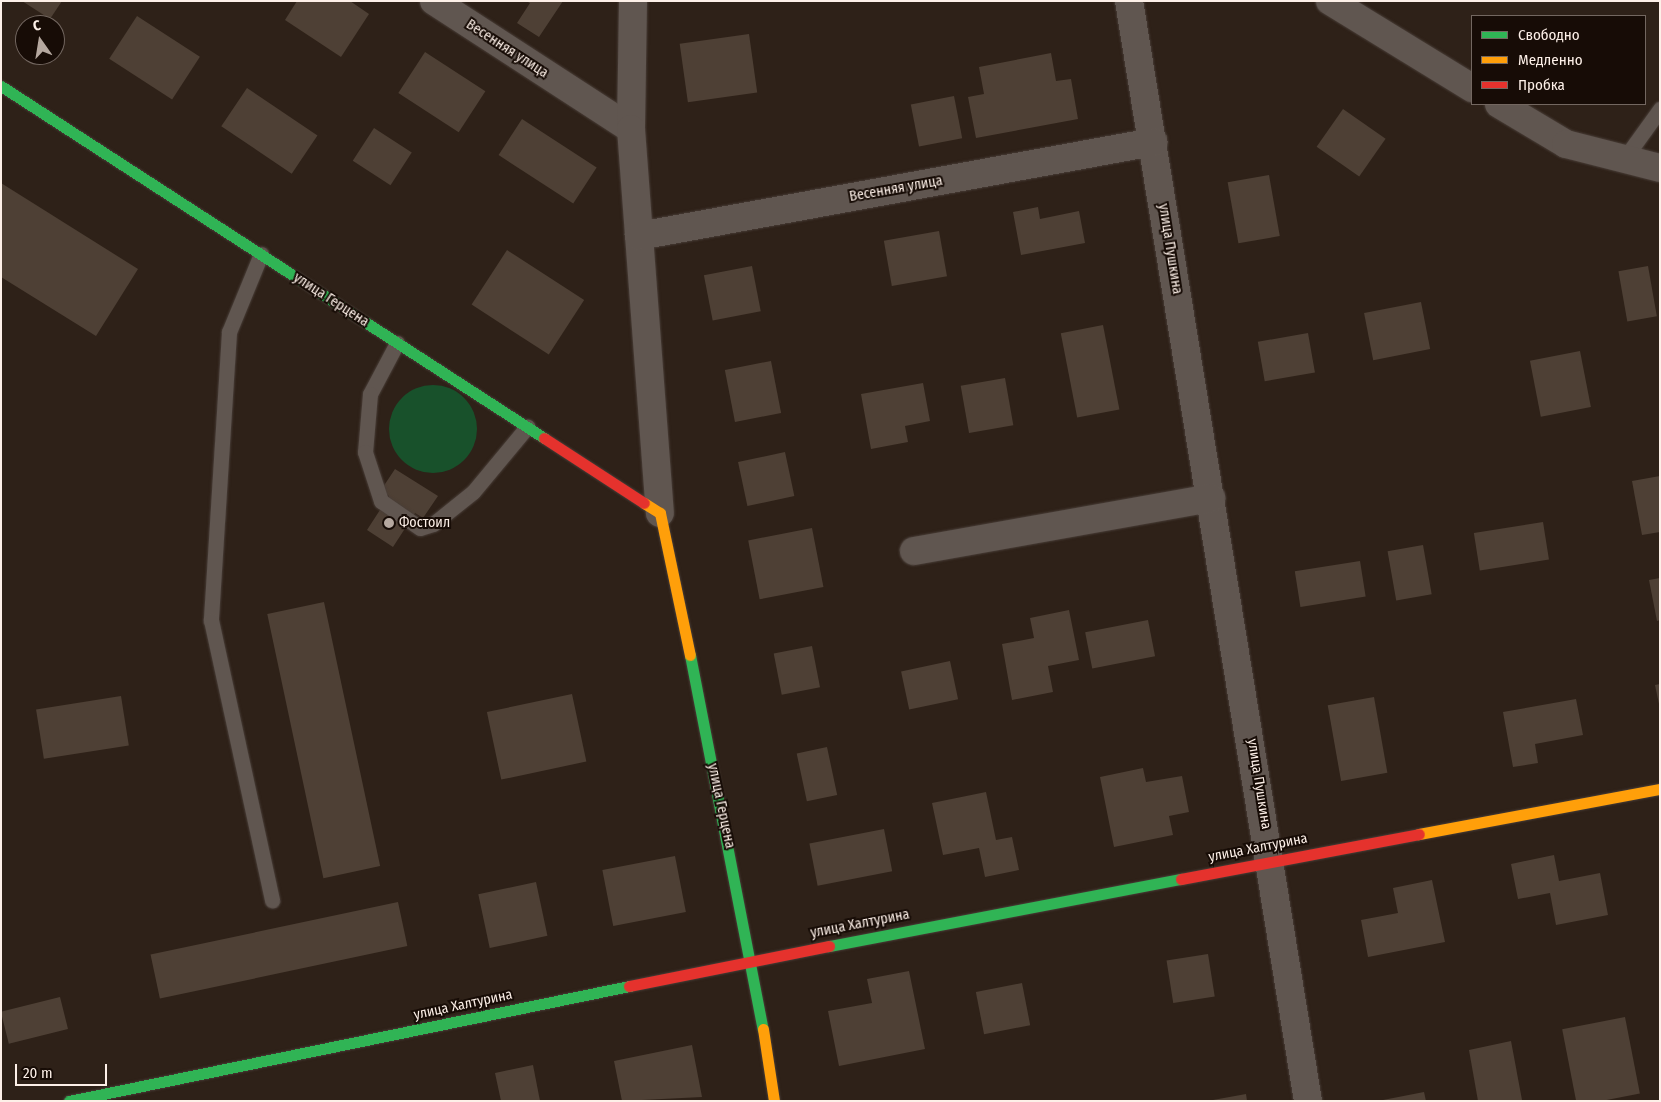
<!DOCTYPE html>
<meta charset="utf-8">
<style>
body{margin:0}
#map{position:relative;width:1661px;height:1102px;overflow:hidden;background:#2e2118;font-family:"Fira Sans Condensed",sans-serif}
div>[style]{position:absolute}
.green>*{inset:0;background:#18512b}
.round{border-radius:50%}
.building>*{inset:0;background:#4e4035;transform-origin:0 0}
.roads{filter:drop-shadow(0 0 1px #483d37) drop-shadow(0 0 1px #483d37)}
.lane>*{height:15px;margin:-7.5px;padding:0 7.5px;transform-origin:7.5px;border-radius:7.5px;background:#605650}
.street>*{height:28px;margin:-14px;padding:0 14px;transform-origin:14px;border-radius:14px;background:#605650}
.fast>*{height:11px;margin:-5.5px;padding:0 5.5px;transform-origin:5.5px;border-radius:5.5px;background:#30b455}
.slow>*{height:11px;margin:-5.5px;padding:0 5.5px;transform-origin:5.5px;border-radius:5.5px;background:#ff9f0a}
.jam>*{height:11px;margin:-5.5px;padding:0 5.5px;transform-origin:5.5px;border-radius:5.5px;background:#e5322d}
.dots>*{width:14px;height:14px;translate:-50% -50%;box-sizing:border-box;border:2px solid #170c06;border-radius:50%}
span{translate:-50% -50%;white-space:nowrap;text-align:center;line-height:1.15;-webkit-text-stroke:4px #170c06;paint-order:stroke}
.street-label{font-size:14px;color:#fdf0e8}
.poi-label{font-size:14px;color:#fdf0e8}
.left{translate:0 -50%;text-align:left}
.frame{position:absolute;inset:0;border:2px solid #fdf0e8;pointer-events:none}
.legend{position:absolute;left:1471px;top:15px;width:175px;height:90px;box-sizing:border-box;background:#170c06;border:1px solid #736760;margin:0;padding:6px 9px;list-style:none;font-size:15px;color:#fdf0e8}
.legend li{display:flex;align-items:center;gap:10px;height:25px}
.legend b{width:25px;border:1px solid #736760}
.north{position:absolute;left:15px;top:15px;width:50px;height:50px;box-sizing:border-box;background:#170c06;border:1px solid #736760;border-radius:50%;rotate:347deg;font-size:14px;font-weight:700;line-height:20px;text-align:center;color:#fdf0e8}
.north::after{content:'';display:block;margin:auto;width:18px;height:22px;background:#b5a89f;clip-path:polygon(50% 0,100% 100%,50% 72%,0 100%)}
.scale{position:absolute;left:15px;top:1064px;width:92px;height:22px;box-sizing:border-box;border:2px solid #fdf0e8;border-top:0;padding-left:6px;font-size:15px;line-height:18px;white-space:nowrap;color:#fdf0e8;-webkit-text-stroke:4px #170c06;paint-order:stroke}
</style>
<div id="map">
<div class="green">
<div class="round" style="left:389px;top:385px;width:88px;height:88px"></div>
</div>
<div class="building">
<div style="clip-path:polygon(22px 1px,62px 1px,50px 19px)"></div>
<div style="clip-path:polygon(297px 1px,350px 1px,369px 14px,341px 57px,285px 20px)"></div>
<div style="clip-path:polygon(526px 1px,563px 1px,539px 37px,517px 23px,530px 3px)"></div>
<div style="left:137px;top:16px;width:75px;height:51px;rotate:33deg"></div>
<div style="left:749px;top:34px;width:59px;height:70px;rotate:82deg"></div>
<div style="left:425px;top:52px;width:72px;height:49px;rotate:33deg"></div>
<div style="clip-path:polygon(1051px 53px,1056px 81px,1071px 79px,1078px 119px,976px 138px,968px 97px,984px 94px,979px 67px)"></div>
<div style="left:247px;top:88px;width:85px;height:46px;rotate:34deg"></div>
<div style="left:954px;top:96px;width:43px;height:44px;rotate:79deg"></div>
<div style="left:1343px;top:109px;width:52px;height:46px;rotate:35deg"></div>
<div style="left:522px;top:119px;width:89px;height:43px;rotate:33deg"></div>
<div style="left:374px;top:128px;width:45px;height:39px;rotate:33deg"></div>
<div style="left:1269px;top:175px;width:62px;height:42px;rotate:80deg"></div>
<div style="clip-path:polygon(1px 183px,138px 269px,96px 336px,1px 277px)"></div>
<div style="clip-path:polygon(1038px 207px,1040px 219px,1079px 211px,1085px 243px,1021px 255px,1013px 212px)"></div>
<div style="left:939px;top:231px;width:46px;height:56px;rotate:80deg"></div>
<div style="left:507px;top:250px;width:92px;height:65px;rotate:33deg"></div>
<div style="left:752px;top:266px;width:46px;height:49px;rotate:79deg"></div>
<div style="left:1648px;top:266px;width:51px;height:30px;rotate:80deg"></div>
<div style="left:1421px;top:302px;width:48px;height:58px;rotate:79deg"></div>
<div style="left:1103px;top:325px;width:86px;height:43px;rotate:79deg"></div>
<div style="left:1308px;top:333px;width:40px;height:51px;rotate:80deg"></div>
<div style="left:1580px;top:351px;width:57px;height:51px;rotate:79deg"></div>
<div style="left:771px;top:361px;width:53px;height:47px;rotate:79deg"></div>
<div style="left:1005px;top:378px;width:48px;height:45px;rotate:80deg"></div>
<div style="clip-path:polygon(923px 383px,930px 421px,905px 426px,908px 442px,871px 449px,861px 394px)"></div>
<div style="left:785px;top:452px;width:45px;height:48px;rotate:78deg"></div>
<div style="clip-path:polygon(395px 469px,438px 496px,423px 518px,415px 513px,393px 547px,367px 530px,389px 496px,381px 490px)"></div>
<div style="clip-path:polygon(1660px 476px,1660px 532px,1642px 535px,1632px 481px)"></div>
<div style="left:1543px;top:522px;width:38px;height:70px;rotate:81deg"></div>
<div style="left:812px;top:528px;width:60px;height:65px;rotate:79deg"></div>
<div style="left:1423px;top:545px;width:50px;height:36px;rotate:80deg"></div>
<div style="left:1360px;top:561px;width:36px;height:66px;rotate:81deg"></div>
<div style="clip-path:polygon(1660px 578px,1660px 620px,1657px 621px,1649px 580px)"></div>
<div style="left:324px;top:602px;width:270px;height:58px;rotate:78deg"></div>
<div style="clip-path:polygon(1069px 610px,1079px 660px,1048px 666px,1053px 692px,1012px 700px,1002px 644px,1034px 638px,1030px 618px)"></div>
<div style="left:1148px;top:620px;width:37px;height:64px;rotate:79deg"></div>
<div style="left:812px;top:646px;width:42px;height:39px;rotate:79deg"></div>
<div style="left:950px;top:661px;width:39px;height:50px;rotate:78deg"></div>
<div style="clip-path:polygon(1660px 684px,1660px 704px,1659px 704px,1655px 685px)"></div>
<div style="left:572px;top:694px;width:69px;height:87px;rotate:78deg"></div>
<div style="left:121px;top:696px;width:50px;height:86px;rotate:81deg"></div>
<div style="left:1374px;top:697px;width:77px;height:47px;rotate:80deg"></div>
<div style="clip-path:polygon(1576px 699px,1583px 735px,1535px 744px,1538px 763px,1513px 767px,1503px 712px)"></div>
<div style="left:827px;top:747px;width:49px;height:31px;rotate:78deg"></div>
<div style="clip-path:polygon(1143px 768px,1146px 782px,1182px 776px,1189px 812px,1169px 816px,1173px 835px,1114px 847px,1100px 777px)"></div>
<div style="clip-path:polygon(986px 792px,996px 840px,1012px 837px,1019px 870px,985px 877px,979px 848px,943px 855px,932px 803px)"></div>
<div style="left:884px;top:829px;width:43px;height:76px;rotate:79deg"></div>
<div style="clip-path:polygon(1554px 855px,1559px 881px,1600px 873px,1608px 915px,1556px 925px,1550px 893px,1518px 899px,1511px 864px)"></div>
<div style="left:675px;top:856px;width:57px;height:74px;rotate:79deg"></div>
<div style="clip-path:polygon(1432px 880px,1445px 942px,1368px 957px,1361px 920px,1398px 913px,1393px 888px)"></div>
<div style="left:536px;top:882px;width:55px;height:59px;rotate:78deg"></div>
<div style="left:398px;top:902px;width:45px;height:253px;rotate:78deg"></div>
<div style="left:1208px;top:954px;width:43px;height:42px;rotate:81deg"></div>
<div style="clip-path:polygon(909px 971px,925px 1049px,839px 1066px,828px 1011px,872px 1003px,867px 979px)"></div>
<div style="left:1022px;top:983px;width:43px;height:47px;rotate:79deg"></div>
<div style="left:60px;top:997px;width:33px;height:61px;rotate:76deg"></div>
<div style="left:1625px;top:1017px;width:78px;height:64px;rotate:79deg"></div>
<div style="clip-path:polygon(1511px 1041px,1522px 1100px,1478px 1101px,1469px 1050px)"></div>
<div style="clip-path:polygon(692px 1045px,702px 1097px,622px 1101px,614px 1061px)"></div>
<div style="clip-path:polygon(533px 1065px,540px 1101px,501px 1101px,495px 1073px)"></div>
<div style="clip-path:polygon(1424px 1092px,1426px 1101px,1383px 1101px,1383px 1100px)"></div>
<div style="clip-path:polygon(1246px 1094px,1247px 1101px,1213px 1101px,1213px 1100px)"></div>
</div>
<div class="roads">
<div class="lane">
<div style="left:1624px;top:159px;width:62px;rotate:-54.2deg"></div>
<div style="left:261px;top:254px;width:84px;rotate:112.3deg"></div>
<div style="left:229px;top:332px;width:289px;rotate:93.6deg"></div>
<div style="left:211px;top:620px;width:287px;rotate:77.7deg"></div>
<div style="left:397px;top:343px;width:58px;rotate:117.9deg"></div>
<div style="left:370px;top:394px;width:58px;rotate:94.9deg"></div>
<div style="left:365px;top:452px;width:52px;rotate:71.9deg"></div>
<div style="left:381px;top:501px;width:47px;rotate:34.7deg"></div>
<div style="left:420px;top:528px;width:14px;rotate:-17deg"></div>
<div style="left:433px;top:524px;width:51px;rotate:-38.7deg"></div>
<div style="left:473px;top:492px;width:85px;rotate:-50.3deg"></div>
</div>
<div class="street">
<div style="left:434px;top:1px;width:235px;rotate:33deg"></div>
<div style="left:633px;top:1px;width:128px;rotate:90.9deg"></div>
<div style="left:631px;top:129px;width:385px;rotate:85.7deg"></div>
<div style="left:1129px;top:1px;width:1114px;rotate:80.76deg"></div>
<div style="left:1330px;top:1px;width:167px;rotate:31.5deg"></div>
<div style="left:1499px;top:104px;width:78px;rotate:30.8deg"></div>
<div style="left:1566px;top:144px;width:97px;rotate:14.3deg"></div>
<div style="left:639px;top:236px;width:523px;rotate:-10.36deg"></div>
<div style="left:914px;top:551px;width:302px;rotate:-10.1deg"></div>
</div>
<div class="fast">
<div style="left:1px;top:86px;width:647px;rotate:32.95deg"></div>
<div style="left:690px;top:655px;width:381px;rotate:79deg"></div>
<div style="left:829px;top:946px;width:358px;rotate:-10.8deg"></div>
<div style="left:69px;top:1101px;width:572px;rotate:-11.6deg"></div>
</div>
<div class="slow">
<div style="left:644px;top:503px;width:19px;rotate:32deg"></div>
<div style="left:660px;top:513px;width:145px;rotate:78.1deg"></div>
<div style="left:1419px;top:834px;width:245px;rotate:-10.6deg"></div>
<div style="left:763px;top:1029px;width:73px;rotate:81.3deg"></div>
</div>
<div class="jam">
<div style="left:544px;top:438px;width:119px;rotate:33deg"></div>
<div style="left:1181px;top:879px;width:242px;rotate:-10.7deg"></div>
<div style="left:629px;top:986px;width:204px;rotate:-11.3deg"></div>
</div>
</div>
<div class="dots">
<div style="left:389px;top:523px;background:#b5a89f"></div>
</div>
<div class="street-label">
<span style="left:507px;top:49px;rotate:33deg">Весенняя улица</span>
<span style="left:896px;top:189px;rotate:-10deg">Весенняя улица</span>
<span style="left:1170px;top:249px;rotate:81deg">улица Пушкина</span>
<span style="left:331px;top:300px;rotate:33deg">улица Герцена</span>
<span style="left:1259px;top:784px;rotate:81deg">улица Пушкина</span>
<span style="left:721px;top:806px;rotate:78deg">улица Герцена</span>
<span style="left:1258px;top:848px;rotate:-11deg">улица Халтурина</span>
<span style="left:860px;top:924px;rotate:-11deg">улица Халтурина</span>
<span style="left:463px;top:1005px;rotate:-12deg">улица Халтурина</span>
</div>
<div class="poi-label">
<span class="left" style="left:399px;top:523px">Фостоил</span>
</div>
<div class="frame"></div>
<ul class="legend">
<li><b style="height:6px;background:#30b455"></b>Свободно</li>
<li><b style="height:6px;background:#ff9f0a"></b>Медленно</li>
<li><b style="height:6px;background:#e5322d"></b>Пробка</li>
</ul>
<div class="north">С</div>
<div class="scale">20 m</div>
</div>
